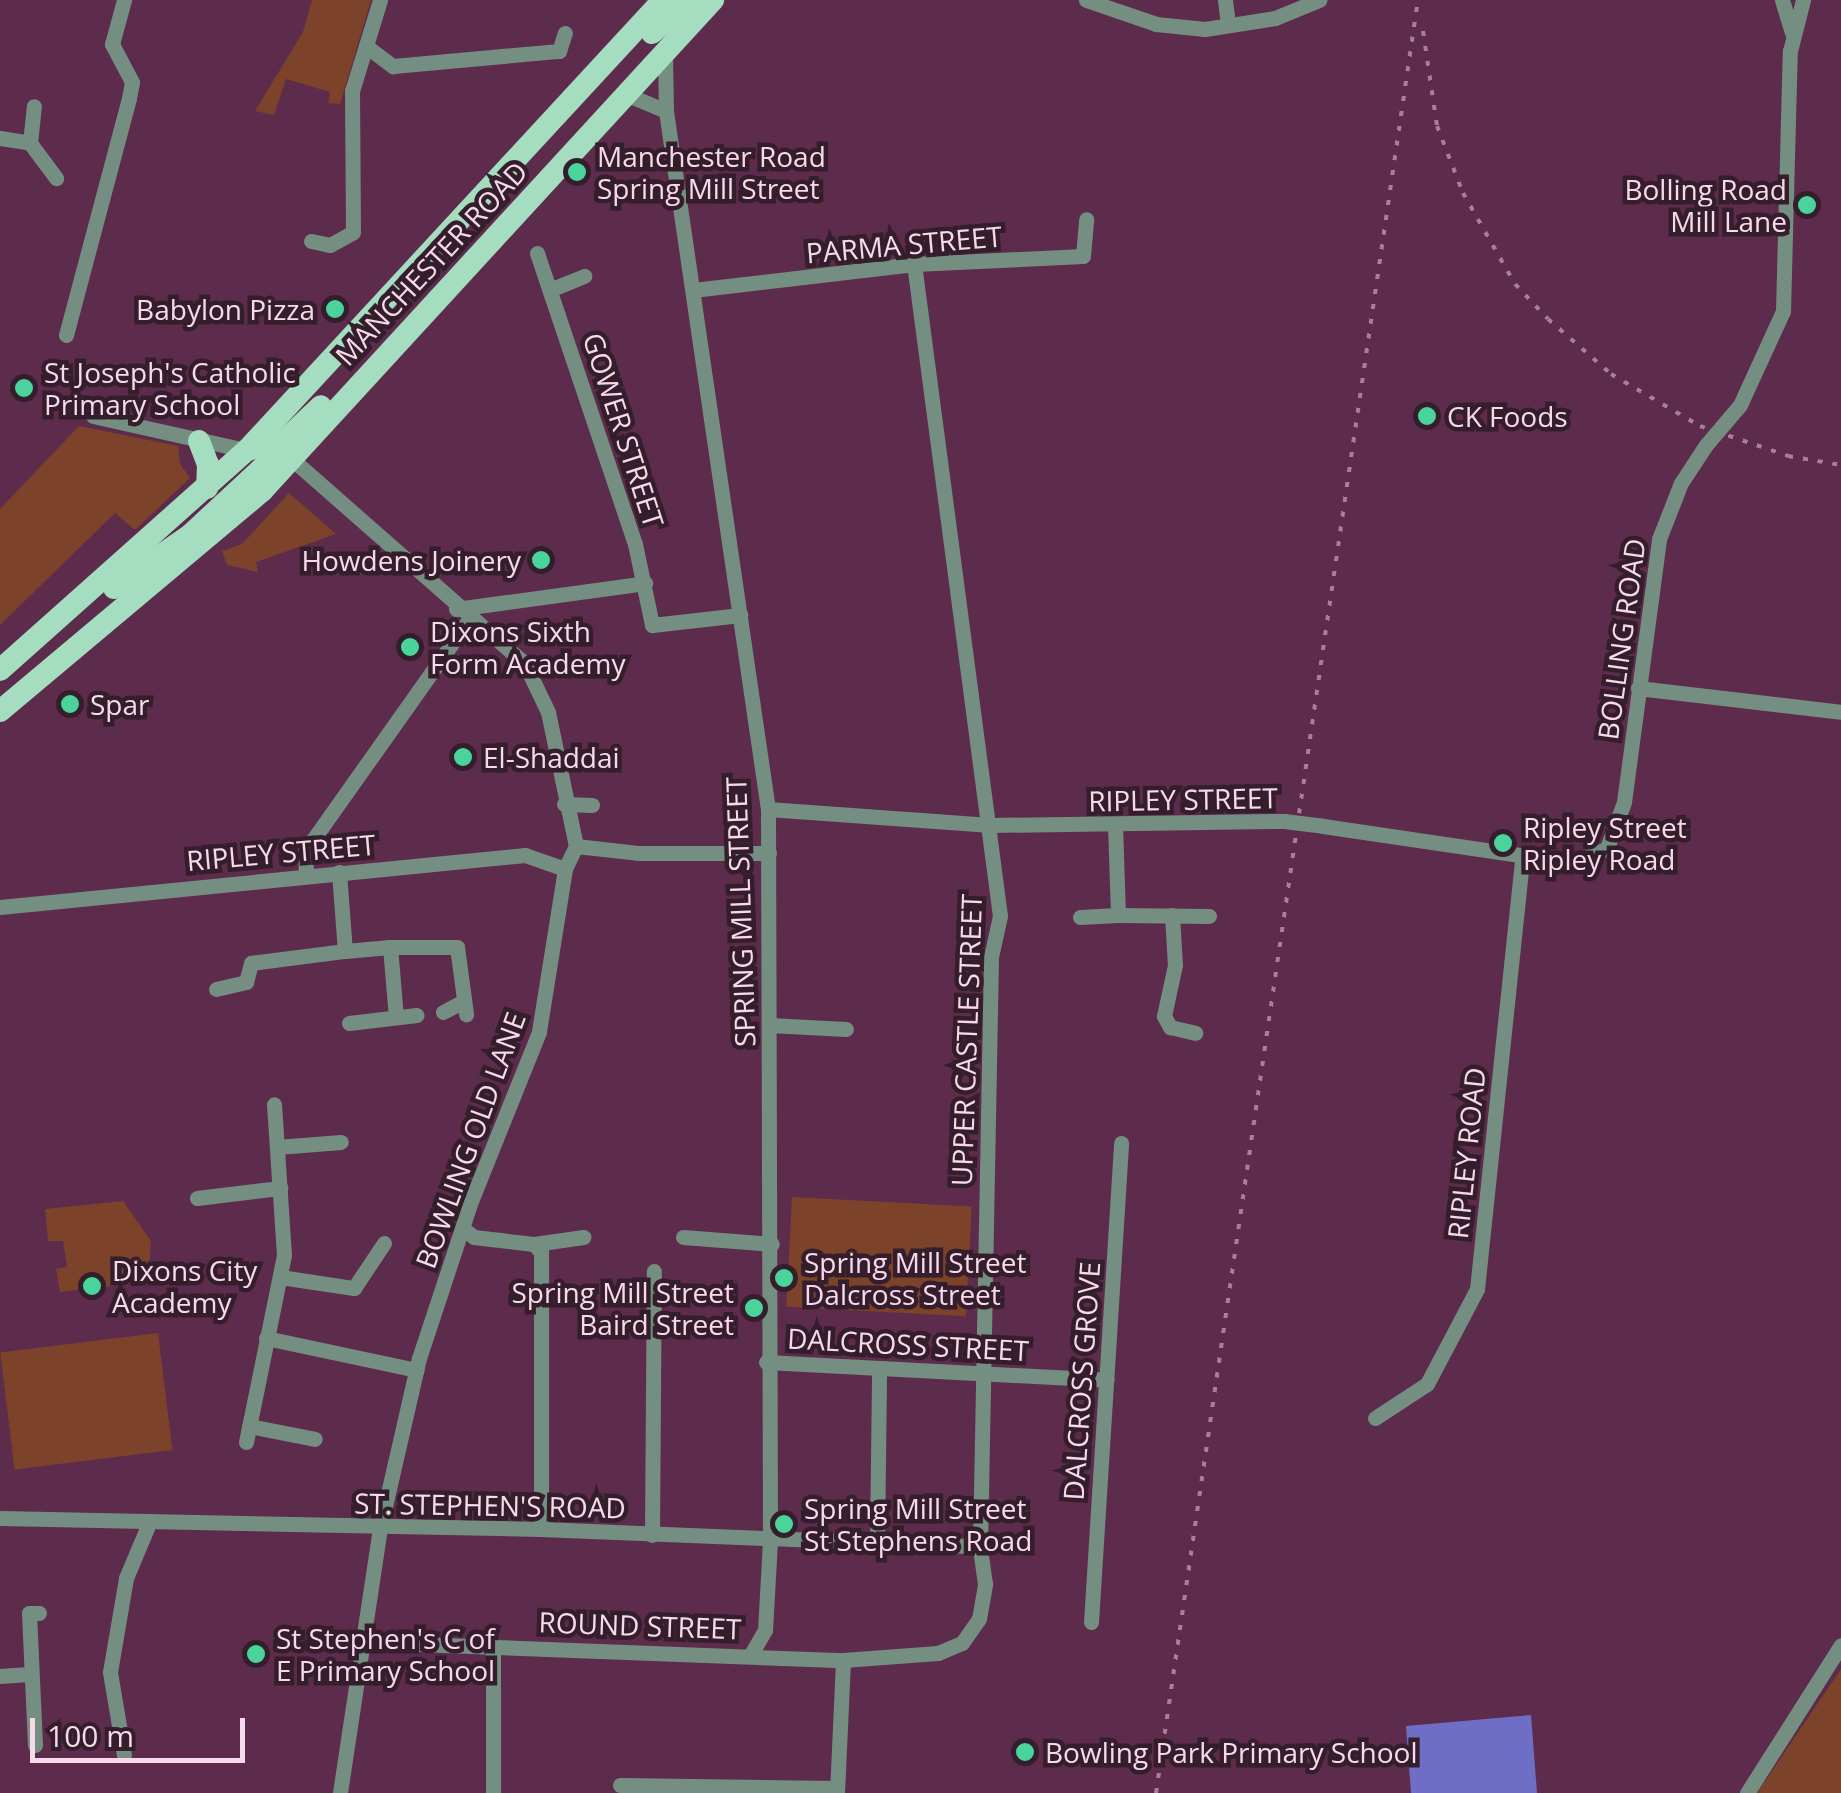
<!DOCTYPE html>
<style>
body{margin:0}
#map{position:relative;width:1841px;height:1793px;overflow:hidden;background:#5d2c4c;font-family:"Open Sans",sans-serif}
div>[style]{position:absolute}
.green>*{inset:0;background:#7c422a;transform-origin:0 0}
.water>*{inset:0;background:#6f6ec6}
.street>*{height:15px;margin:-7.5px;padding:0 7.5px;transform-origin:7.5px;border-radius:7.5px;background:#748f81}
.primary>*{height:22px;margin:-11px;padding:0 11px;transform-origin:11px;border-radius:11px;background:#a4ddc0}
.rail>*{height:4px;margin-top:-2px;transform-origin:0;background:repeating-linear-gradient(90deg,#a77f98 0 5px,transparent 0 15px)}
.street-bridge>*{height:15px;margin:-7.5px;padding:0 7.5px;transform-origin:7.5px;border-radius:7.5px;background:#748f81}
.dots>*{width:28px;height:28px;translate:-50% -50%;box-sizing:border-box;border:5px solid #351e2c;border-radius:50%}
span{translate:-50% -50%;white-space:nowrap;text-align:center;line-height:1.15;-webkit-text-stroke:9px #351e2c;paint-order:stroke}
.poi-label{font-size:28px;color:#f8d9eb}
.left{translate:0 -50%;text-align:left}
.right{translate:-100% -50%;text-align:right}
.street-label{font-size:28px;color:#f8d9eb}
.scale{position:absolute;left:30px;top:1718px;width:215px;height:45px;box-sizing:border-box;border:5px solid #f8d9eb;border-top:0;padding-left:12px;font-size:30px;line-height:35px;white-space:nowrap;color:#f8d9eb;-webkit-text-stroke:8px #351e2c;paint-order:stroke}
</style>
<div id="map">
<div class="green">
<div style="clip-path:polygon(312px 0,371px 0,340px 104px,328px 103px,330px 92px,286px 79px,274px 115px,255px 111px,303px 32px)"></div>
<div style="clip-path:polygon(79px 426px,178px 446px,180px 464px,190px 478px,135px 530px,115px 513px,0 625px,0 509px)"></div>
<div style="clip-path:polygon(289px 493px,336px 534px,256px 562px,258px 572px,227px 565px,222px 551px,242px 544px)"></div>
<div style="left:792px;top:1197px;width:180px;height:110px;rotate:3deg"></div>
<div style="clip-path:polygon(123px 1201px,151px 1241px,148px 1282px,60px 1292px,56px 1269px,67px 1267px,63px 1241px,48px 1241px,45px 1209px)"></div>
<div style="left:158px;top:1333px;width:118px;height:159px;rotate:83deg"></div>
<div style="clip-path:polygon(1841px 1669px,1841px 1793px,1757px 1793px)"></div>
</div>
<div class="water">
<div style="clip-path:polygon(1531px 1715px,1537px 1793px,1411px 1793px,1406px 1726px)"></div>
</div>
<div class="street">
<div style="left:1086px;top:0;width:74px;rotate:18.9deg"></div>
<div style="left:1156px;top:24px;width:49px;rotate:5.8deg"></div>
<div style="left:1205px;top:29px;width:71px;rotate:-8.9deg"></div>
<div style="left:1275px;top:18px;width:48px;rotate:-22.2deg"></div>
<div style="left:1225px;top:0;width:25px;rotate:83deg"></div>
<div style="left:1782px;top:0;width:34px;rotate:73deg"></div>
<div style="left:366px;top:46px;width:34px;rotate:37deg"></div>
<div style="left:393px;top:66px;width:167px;rotate:-5.2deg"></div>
<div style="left:559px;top:51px;width:19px;rotate:-72deg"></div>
<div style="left:628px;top:95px;width:41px;rotate:22.8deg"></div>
<div style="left:666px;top:111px;width:56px;rotate:-91deg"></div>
<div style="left:666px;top:111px;width:705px;rotate:81.69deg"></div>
<div style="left:768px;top:809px;width:732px;rotate:89.84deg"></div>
<div style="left:770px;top:1541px;width:89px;rotate:93.2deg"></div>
<div style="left:765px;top:1630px;width:28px;rotate:120deg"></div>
<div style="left:0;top:138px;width:30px;rotate:9deg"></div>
<div style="left:30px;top:143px;width:44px;rotate:53.4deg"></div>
<div style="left:30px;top:143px;width:37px;rotate:-84deg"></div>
<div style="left:311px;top:241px;width:19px;rotate:12deg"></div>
<div style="left:330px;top:245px;width:26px;rotate:-29deg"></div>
<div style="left:353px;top:232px;width:141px;rotate:-90.4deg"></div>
<div style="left:352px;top:91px;width:95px;rotate:-72.9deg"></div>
<div style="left:537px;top:253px;width:307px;rotate:71.4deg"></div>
<div style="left:635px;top:544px;width:83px;rotate:78.1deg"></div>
<div style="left:652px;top:625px;width:89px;rotate:-6.5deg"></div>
<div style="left:552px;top:289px;width:35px;rotate:-22deg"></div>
<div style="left:693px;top:290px;width:223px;rotate:-6.7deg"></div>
<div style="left:914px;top:264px;width:169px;rotate:-2.7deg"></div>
<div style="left:1083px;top:256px;width:37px;rotate:-85deg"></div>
<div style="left:66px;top:335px;width:245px;rotate:-75.1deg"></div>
<div style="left:129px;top:98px;width:16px;rotate:-79deg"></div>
<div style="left:132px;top:82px;width:43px;rotate:-117.8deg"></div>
<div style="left:112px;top:44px;width:46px;rotate:-74.7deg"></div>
<div style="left:1740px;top:405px;width:103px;rotate:-65.4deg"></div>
<div style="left:1783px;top:311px;width:260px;rotate:-88.5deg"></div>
<div style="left:1790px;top:51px;width:53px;rotate:-75.7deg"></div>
<div style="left:93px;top:416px;width:160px;rotate:12.6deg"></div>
<div style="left:282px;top:458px;width:11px;rotate:10deg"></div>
<div style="left:293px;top:460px;width:309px;rotate:41.3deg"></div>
<div style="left:525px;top:664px;width:53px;rotate:64.4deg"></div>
<div style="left:548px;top:712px;width:137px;rotate:78.2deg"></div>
<div style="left:576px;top:846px;width:25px;rotate:116deg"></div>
<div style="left:565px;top:869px;width:165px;rotate:99.1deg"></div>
<div style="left:539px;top:1032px;width:185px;rotate:111.9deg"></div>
<div style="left:470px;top:1204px;width:162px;rotate:108.3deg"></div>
<div style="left:419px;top:1358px;width:174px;rotate:102.9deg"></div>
<div style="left:380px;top:1528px;width:268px;rotate:98.6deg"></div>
<div style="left:456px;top:609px;width:191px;rotate:-7.8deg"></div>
<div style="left:1638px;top:688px;width:204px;rotate:6.7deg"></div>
<div style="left:564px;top:804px;width:28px;rotate:2deg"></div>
<div style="left:768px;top:809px;width:223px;rotate:4.1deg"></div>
<div style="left:990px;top:825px;width:294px;rotate:-0.8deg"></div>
<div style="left:1115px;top:824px;width:91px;rotate:88.1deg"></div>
<div style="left:1118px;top:915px;width:91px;rotate:0.6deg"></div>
<div style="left:1323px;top:826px;width:254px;rotate:8.4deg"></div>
<div style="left:1574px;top:863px;width:36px;rotate:-24deg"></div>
<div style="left:1607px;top:848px;width:49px;rotate:-69.7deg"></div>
<div style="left:1624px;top:802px;width:265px;rotate:-82.4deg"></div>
<div style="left:1659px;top:539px;width:60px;rotate:-68.6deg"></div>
<div style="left:1681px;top:483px;width:45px;rotate:-56.7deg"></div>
<div style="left:576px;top:846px;width:62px;rotate:6.4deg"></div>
<div style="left:638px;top:853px;width:131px"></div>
<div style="left:339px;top:872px;width:79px;rotate:85.7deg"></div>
<div style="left:345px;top:951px;width:45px;rotate:-5.1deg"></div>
<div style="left:390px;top:947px;width:70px;rotate:85.1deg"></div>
<div style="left:306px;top:875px;width:24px;rotate:-92deg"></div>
<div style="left:305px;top:851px;width:284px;rotate:-54.7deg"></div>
<div style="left:0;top:907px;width:528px;rotate:-5.66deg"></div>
<div style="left:525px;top:855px;width:42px;rotate:19.3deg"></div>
<div style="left:1172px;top:915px;width:50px;rotate:86.6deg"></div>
<div style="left:1175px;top:965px;width:52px;rotate:102.2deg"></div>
<div style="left:1164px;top:1016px;width:13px;rotate:61deg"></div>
<div style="left:1170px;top:1027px;width:26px;rotate:13deg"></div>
<div style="left:1080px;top:917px;width:38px;rotate:-3deg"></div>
<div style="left:390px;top:947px;width:67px"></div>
<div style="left:457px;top:947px;width:68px;rotate:82.3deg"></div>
<div style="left:216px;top:989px;width:31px;rotate:-13deg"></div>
<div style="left:246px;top:982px;width:20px;rotate:-75deg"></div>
<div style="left:251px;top:963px;width:95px;rotate:-7.3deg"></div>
<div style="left:443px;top:1012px;width:19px;rotate:-28deg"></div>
<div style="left:349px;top:1023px;width:68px;rotate:-6.7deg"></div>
<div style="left:769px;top:1025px;width:77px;rotate:3deg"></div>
<div style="left:277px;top:1147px;width:64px;rotate:-4.5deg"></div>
<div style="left:197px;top:1198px;width:84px;rotate:-6.9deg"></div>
<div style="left:462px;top:1228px;width:15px;rotate:37deg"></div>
<div style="left:474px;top:1237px;width:60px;rotate:6.7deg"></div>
<div style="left:534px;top:1244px;width:50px;rotate:-8deg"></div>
<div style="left:683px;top:1237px;width:89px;rotate:4.5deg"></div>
<div style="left:534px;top:1244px;width:11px;rotate:49deg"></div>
<div style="left:541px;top:1252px;width:277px;rotate:90deg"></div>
<div style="left:280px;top:1277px;width:75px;rotate:8.5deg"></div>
<div style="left:354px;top:1288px;width:54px;rotate:-56.3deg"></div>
<div style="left:266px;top:1338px;width:154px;rotate:12deg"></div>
<div style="left:766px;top:1362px;width:341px;rotate:3deg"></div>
<div style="left:1375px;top:1418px;width:62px;rotate:-33.2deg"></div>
<div style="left:1427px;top:1384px;width:107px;rotate:-62.2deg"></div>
<div style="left:1477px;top:1289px;width:437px;rotate:-84deg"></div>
<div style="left:249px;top:1426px;width:67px;rotate:11.1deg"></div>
<div style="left:246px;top:1442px;width:191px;rotate:-78.5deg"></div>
<div style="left:284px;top:1255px;width:151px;rotate:-93.8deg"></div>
<div style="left:0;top:1518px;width:541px;rotate:1.16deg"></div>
<div style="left:541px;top:1529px;width:439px;rotate:2.3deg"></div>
<div style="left:652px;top:1535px;width:264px;rotate:-89.6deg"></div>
<div style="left:877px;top:1542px;width:174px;rotate:-89.3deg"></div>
<div style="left:1091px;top:1622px;width:480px;rotate:-86.4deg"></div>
<div style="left:367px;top:1642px;width:476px;rotate:2.2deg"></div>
<div style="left:843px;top:1660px;width:95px;rotate:-4.2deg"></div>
<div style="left:938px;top:1653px;width:26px;rotate:-23deg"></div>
<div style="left:962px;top:1643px;width:29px;rotate:-55deg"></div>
<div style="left:979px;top:1619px;width:36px;rotate:-80deg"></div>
<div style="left:985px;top:1584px;width:37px;rotate:-98deg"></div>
<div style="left:980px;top:1547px;width:590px;rotate:-88.93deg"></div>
<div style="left:991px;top:957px;width:42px;rotate:-77.6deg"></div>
<div style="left:1000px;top:916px;width:658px;rotate:-97.51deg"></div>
<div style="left:0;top:1676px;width:29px;rotate:-4deg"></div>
<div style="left:35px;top:1745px;width:132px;rotate:-92.6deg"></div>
<div style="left:29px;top:1613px;width:10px"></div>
<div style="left:124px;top:1755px;width:84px;rotate:-99.6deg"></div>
<div style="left:110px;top:1672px;width:95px;rotate:-80.3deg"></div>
<div style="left:126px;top:1578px;width:62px;rotate:-67.2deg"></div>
<div style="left:620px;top:1785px;width:217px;rotate:0.8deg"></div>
<div style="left:493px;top:1793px;width:149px;rotate:-90deg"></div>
<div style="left:837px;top:1793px;width:133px;rotate:-87.4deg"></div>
<div style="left:1747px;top:1793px;width:175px;rotate:-57.6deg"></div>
</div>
<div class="primary">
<div style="left:652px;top:33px;width:50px;rotate:-41deg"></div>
<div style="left:199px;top:441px;width:25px;rotate:69deg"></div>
<div style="left:208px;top:464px;width:24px;rotate:92deg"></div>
<div style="left:247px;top:450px;width:37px;rotate:-13deg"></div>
<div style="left:283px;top:442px;width:52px;rotate:-43.5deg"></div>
<div style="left:114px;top:588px;width:93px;rotate:-34.9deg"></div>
<div style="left:190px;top:535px;width:97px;rotate:-42.9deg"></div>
<div style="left:261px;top:469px;width:28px;rotate:-17deg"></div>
<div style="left:0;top:670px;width:331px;rotate:-41.7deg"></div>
<div style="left:247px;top:450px;width:613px;rotate:-47.25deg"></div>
<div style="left:0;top:711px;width:342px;rotate:-40deg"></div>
<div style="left:262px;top:491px;width:667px;rotate:-47.43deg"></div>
</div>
<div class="rail">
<div style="left:1423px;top:31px;width:96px;rotate:81.6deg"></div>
<div style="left:1437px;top:126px;width:72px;rotate:68.8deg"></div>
<div style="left:1463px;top:193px;width:105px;rotate:60.3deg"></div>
<div style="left:1515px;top:284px;width:48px;rotate:46.7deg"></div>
<div style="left:1548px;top:319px;width:84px;rotate:41.1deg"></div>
<div style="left:1611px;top:374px;width:103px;rotate:30.3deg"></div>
<div style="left:1700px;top:426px;width:93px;rotate:18.8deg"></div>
<div style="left:1788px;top:456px;width:54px;rotate:9.6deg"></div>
<div style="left:1156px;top:1793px;width:1812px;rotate:-81.69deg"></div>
</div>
<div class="street-bridge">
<div style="left:1706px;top:445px;width:52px;rotate:-49.6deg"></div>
<div style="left:1284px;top:821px;width:39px;rotate:7deg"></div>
</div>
<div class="dots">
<div style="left:577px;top:172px;background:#4ad49c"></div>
<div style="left:1807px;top:205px;background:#4ad49c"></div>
<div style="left:335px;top:309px;background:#4ad49c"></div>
<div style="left:24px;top:388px;background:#4ad49c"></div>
<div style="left:1427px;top:416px;background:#4ad49c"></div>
<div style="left:541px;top:560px;background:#4ad49c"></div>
<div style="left:410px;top:647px;background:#4ad49c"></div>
<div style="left:70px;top:704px;background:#4ad49c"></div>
<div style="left:463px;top:757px;background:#4ad49c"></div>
<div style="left:1503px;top:843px;background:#4ad49c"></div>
<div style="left:784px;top:1278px;background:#4ad49c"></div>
<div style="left:92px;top:1286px;background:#4ad49c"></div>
<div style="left:754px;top:1308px;background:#4ad49c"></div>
<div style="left:784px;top:1524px;background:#4ad49c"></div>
<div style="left:256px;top:1654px;background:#4ad49c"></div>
<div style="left:1025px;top:1752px;background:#4ad49c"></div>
</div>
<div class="poi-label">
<span class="left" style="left:597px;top:172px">Manchester Road<br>Spring Mill Street</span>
<span class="right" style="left:1787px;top:205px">Bolling Road<br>Mill Lane</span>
<span class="right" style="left:315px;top:309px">Babylon Pizza</span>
<span class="left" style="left:44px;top:388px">St Joseph's Catholic<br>Primary School</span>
<span class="left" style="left:1447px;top:416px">CK Foods</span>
<span class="right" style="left:521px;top:560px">Howdens Joinery</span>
<span class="left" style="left:430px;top:647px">Dixons Sixth<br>Form Academy</span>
<span class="left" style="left:90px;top:704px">Spar</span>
<span class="left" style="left:483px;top:757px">El-Shaddai</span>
<span class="left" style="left:1523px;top:843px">Ripley Street<br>Ripley Road</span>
<span class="left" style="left:804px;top:1278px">Spring Mill Street<br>Dalcross Street</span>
<span class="left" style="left:112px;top:1286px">Dixons City<br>Academy</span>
<span class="right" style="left:734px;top:1308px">Spring Mill Street<br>Baird Street</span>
<span class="left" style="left:804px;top:1524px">Spring Mill Street<br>St Stephens Road</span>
<span class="left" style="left:276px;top:1654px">St Stephen's C of<br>E Primary School</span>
<span class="left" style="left:1045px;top:1752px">Bowling Park Primary School</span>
</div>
<div class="street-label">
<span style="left:904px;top:244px;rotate:-5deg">PARMA STREET</span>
<span style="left:431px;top:263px;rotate:-47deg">MANCHESTER ROAD</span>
<span style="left:624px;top:430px;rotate:72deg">GOWER STREET</span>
<span style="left:1621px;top:639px;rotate:-82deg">BOLLING ROAD</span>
<span style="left:1183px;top:799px;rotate:-1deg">RIPLEY STREET</span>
<span style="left:281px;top:852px;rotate:-5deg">RIPLEY STREET</span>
<span style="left:740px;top:912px;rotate:-92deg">SPRING MILL STREET</span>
<span style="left:966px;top:1040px;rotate:-88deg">UPPER CASTLE STREET</span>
<span style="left:470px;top:1140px;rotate:-70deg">BOWLING OLD LANE</span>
<span style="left:1466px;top:1153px;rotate:-84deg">RIPLEY ROAD</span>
<span style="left:908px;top:1344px;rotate:3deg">DALCROSS STREET</span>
<span style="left:1081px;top:1381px;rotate:-86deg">DALCROSS GROVE</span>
<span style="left:490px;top:1505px;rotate:1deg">ST. STEPHEN'S ROAD</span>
<span style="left:640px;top:1625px;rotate:2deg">ROUND STREET</span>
</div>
<div class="scale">100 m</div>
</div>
